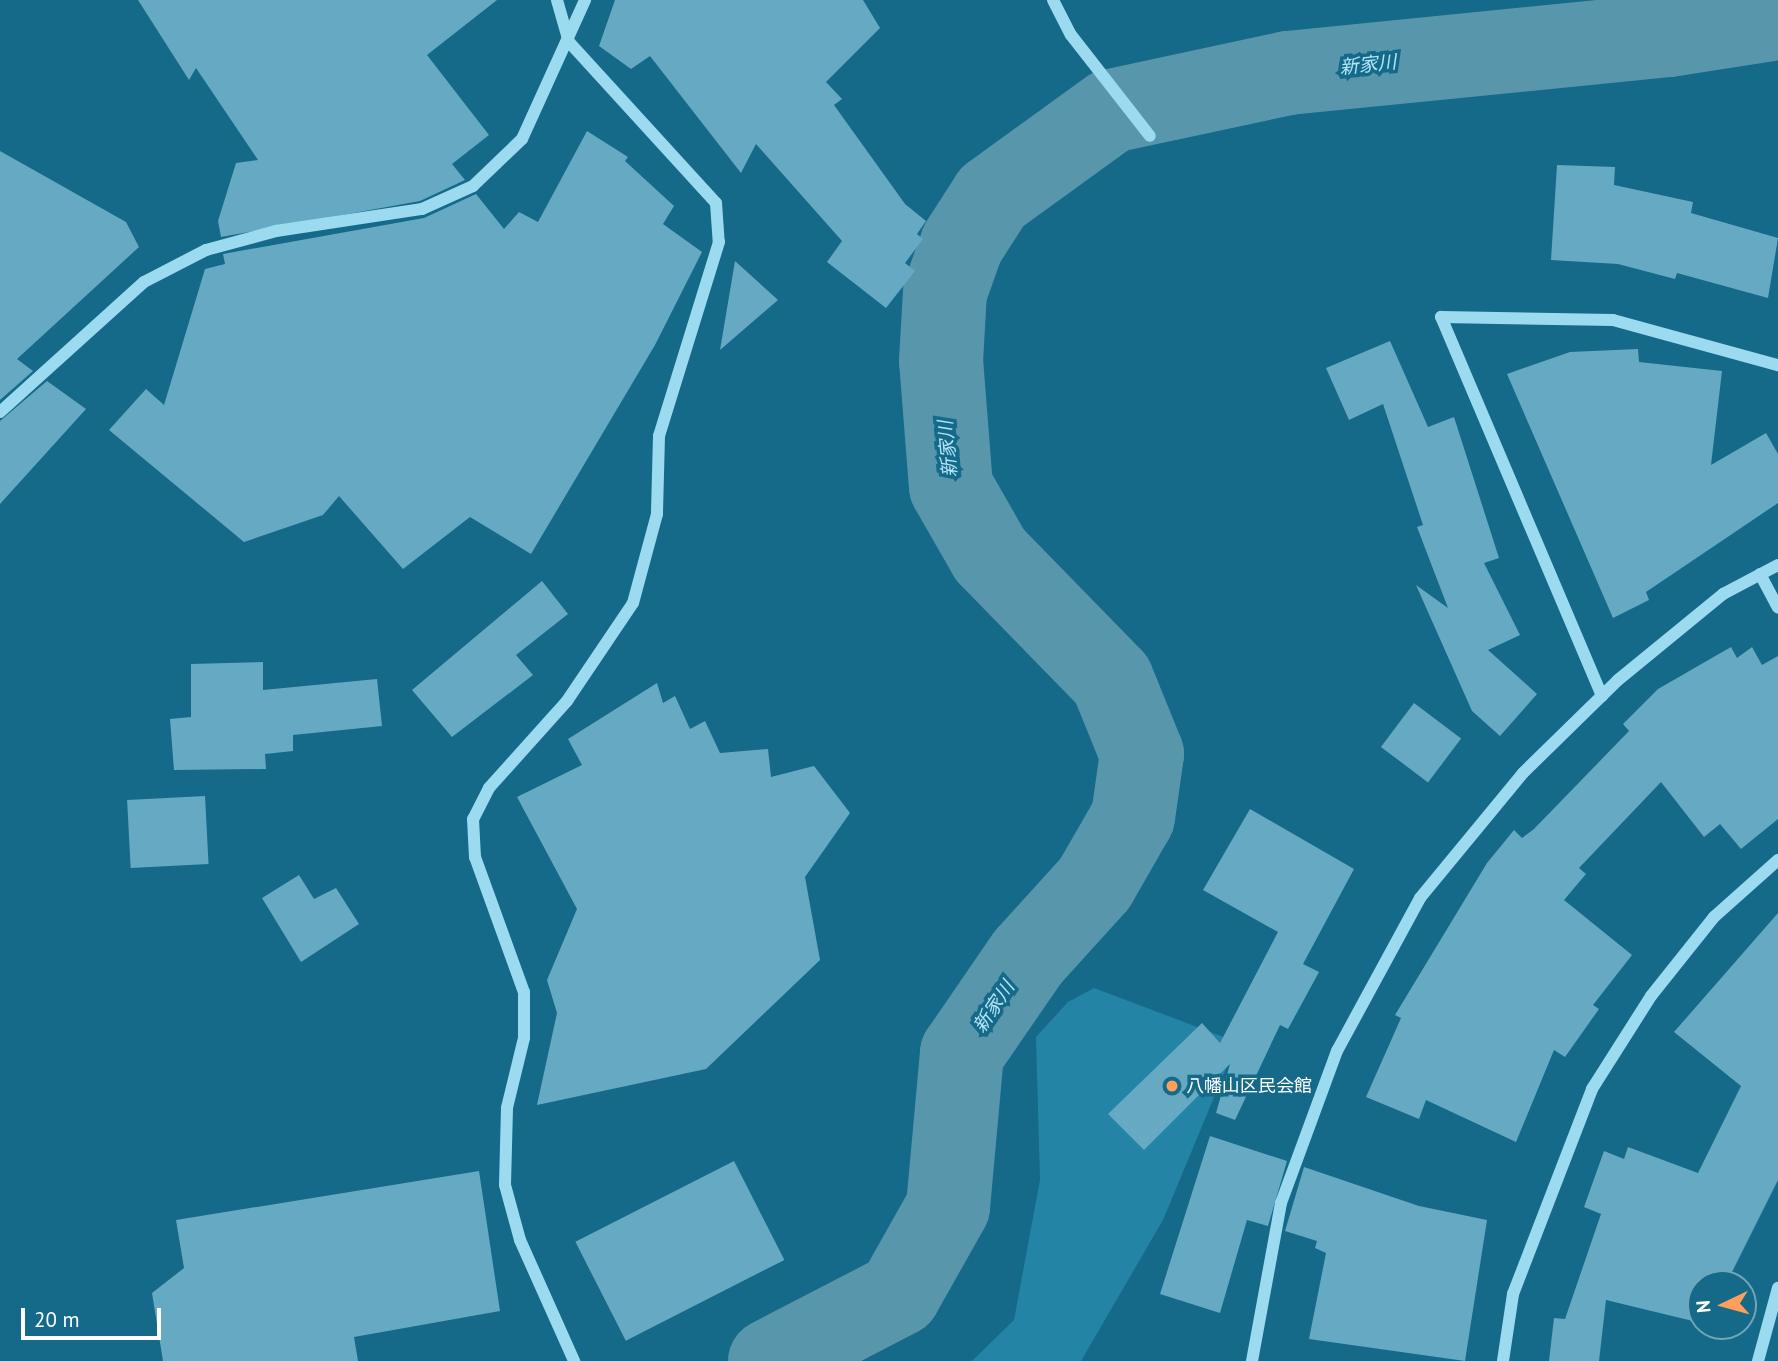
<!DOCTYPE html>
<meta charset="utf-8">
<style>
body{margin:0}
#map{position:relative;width:1778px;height:1361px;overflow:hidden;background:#156989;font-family:"PT Sans","Noto Sans JP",sans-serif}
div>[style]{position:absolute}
.green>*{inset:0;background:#2484a6}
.river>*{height:84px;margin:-42px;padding:0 42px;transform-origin:42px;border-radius:42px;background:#5896ac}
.building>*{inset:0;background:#65aac2;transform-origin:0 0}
.minor>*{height:12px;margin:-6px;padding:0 6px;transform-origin:6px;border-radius:6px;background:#9cdaef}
.dots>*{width:19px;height:19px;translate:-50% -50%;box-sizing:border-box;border:4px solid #156989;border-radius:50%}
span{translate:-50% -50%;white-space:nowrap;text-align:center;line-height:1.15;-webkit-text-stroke:7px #156989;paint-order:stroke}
.poi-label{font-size:18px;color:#fff}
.left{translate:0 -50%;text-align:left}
.water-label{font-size:19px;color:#b1e6f7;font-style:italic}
.north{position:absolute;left:1687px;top:1270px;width:70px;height:70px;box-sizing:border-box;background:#156989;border:2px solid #73a5b8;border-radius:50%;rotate:265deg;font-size:19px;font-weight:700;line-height:28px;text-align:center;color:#fff}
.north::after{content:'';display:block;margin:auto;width:24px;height:32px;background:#ff9f5a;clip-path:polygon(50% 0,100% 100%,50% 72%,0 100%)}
.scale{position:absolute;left:21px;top:1308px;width:140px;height:32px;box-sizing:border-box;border:4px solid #fff;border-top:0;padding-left:9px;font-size:21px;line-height:24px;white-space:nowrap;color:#fff;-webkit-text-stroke:5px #156989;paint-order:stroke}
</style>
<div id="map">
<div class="green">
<div style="clip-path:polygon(1094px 988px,1237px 1042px,1163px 1220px,1081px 1361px,972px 1361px,1014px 1320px,1040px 1180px,1036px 1037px,1068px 1002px)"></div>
</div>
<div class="river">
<div style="left:770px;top:1361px;width:145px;rotate:-27.4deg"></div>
<div style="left:899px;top:1294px;width:100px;rotate:-60.6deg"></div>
<div style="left:948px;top:1207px;width:155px;rotate:-84.8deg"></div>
<div style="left:962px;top:1053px;width:116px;rotate:-55.5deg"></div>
<div style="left:1028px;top:957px;width:100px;rotate:-47.8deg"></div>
<div style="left:1095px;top:883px;width:76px;rotate:-60.1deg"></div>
<div style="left:1133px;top:817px;width:64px;rotate:-81.9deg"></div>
<div style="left:1142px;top:754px;width:80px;rotate:-112.1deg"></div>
<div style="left:1112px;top:680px;width:175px;rotate:-134.3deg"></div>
<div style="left:990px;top:555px;width:78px;rotate:-119.8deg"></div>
<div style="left:951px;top:487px;width:126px;rotate:-94.5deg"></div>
<div style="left:941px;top:361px;width:69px;rotate:-86.7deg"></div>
<div style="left:945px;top:292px;width:51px;rotate:-70.5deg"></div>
<div style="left:962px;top:244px;width:56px;rotate:-57.4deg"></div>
<div style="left:992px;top:197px;width:147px;rotate:-35.9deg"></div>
<div style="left:1111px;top:111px;width:181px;rotate:-12.1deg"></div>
<div style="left:1288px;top:73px;width:383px;rotate:-5.7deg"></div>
<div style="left:1669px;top:35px;width:110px;rotate:-8.9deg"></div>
</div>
<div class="building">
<div style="clip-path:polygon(138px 0,497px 0,427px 55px,489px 135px,452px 164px,465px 180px,420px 201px,221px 237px,218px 221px,236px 163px,258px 160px,196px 68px,189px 80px)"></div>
<div style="clip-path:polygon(615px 0,863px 0,880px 28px,826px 82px,842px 99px,834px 105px,905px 204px,926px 221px,917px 234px,923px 239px,905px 263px,915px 271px,886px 308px,827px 262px,842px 241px,756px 144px,741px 173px,650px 56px,631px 69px,599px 46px)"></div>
<div style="clip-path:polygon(587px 131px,628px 157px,625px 161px,674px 206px,663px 224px,702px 252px,655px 345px,531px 554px,470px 517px,403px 569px,339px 496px,323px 515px,244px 542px,109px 430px,146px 389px,164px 405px,205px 269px,225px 264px,223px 254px,424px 218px,476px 194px,504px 229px,519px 212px,538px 222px)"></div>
<div style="clip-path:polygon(0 151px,126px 222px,139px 247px,17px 359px,33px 371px,0 400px)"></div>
<div style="clip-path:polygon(1557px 165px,1615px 167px,1614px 185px,1693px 202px,1691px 213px,1778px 238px,1768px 298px,1677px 273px,1675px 279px,1618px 264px,1551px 260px)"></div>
<div style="clip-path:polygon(735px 261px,778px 300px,720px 350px)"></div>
<div style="clip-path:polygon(1390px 341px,1428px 427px,1454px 417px,1499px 558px,1484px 563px,1520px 635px,1488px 650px,1537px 694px,1500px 736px,1472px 711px,1416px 585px,1448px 608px,1417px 527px,1423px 525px,1383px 404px,1349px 420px,1326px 368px)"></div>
<div style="clip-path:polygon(1638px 349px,1639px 362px,1722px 371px,1711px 465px,1766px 433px,1778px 454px,1778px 503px,1646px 592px,1649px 600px,1613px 618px,1507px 374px,1570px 352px)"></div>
<div style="clip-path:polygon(47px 381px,86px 409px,0 504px,0 421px)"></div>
<div style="clip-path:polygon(542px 581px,568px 614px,516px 655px,533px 675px,452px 737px,412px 690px)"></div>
<div style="clip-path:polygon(1731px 647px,1737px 658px,1752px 647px,1762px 665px,1778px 656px,1778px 819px,1741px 849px,1720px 824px,1704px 837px,1661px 782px,1579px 868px,1586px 874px,1564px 900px,1632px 955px,1593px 1005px,1599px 1009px,1565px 1057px,1554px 1050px,1516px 1142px,1426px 1100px,1419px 1119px,1366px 1097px,1401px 1018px,1395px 1015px,1487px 863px,1514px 830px,1522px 838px,1534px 829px,1629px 731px,1623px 724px,1658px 689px)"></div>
<div style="clip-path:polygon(263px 662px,263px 690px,377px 679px,382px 726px,293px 735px,293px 751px,265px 754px,266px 769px,174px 770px,170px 719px,191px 717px,191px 664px)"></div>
<div style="clip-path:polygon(657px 683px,663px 703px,675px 696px,690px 729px,705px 721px,720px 753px,768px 749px,771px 777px,814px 766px,850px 813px,805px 877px,820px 960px,706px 1069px,537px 1105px,557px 1013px,547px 980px,577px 909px,517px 797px,582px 765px,568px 739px)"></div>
<div style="left:1414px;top:703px;width:59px;height:55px;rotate:37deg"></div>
<div style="left:205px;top:796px;width:68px;height:78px;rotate:87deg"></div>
<div style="clip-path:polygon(1250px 809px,1354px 869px,1303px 964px,1319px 972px,1288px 1029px,1280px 1025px,1235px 1120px,1216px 1113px,1230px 1064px,1144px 1150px,1108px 1114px,1202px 1023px,1220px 1043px,1278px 932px,1203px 890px)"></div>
<div style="clip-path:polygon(299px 875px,314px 899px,336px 888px,359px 924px,301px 962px,262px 898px)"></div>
<div style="clip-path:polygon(1778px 913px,1778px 1180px,1726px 1284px,1701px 1284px,1701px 1323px,1606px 1300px,1599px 1361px,1549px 1361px,1554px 1318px,1565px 1319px,1601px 1214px,1584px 1207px,1604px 1151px,1624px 1159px,1628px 1147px,1698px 1173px,1741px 1086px,1674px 1032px)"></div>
<div style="clip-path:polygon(1210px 1136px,1287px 1161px,1268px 1226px,1247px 1220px,1220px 1313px,1160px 1294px)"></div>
<div style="left:734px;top:1161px;width:111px;height:178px;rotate:63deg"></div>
<div style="clip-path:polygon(1304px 1167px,1419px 1206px,1487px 1220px,1465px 1361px,1309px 1339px,1326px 1253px,1315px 1248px,1317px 1241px,1285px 1231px)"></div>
<div style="clip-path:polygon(479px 1171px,500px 1311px,354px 1337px,358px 1361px,163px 1361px,152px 1293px,184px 1268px,176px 1220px)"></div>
</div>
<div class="minor">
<div style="left:557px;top:0;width:44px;rotate:74.1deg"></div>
<div style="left:569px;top:42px;width:218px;rotate:47.6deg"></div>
<div style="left:716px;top:203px;width:39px;rotate:86deg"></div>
<div style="left:719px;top:242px;width:203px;rotate:107.2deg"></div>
<div style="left:659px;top:436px;width:78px;rotate:91.5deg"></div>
<div style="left:657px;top:514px;width:92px;rotate:105.1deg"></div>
<div style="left:633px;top:603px;width:118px;rotate:124deg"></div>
<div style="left:567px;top:701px;width:117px;rotate:131.9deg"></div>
<div style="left:489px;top:788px;width:35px;rotate:117deg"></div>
<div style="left:473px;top:819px;width:38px;rotate:87deg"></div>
<div style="left:475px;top:857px;width:144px;rotate:70.1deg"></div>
<div style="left:524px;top:992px;width:46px;rotate:90deg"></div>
<div style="left:524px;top:1038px;width:72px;rotate:103.7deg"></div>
<div style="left:507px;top:1108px;width:77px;rotate:91.5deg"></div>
<div style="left:505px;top:1185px;width:57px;rotate:74.7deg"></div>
<div style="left:520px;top:1240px;width:133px;rotate:65.9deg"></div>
<div style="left:1053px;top:0;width:39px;rotate:63deg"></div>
<div style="left:1071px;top:35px;width:128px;rotate:52deg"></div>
<div style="left:0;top:412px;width:194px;rotate:-42.1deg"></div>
<div style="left:144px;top:282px;width:70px;rotate:-27.3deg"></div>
<div style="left:206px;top:250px;width:73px;rotate:-15.2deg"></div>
<div style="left:276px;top:231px;width:148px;rotate:-8.6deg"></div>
<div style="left:422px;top:209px;width:56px;rotate:-24.3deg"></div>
<div style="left:473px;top:186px;width:68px;rotate:-43.8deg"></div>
<div style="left:522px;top:139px;width:153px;rotate:-65.6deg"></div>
<div style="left:1760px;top:574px;width:38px;rotate:62deg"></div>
<div style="left:1602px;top:696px;width:412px;rotate:-113deg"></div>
<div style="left:1441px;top:317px;width:172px;rotate:1deg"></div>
<div style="left:1613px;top:320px;width:171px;rotate:15.3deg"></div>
<div style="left:1252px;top:1361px;width:161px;rotate:-79.6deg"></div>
<div style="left:1281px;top:1203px;width:162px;rotate:-69.8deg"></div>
<div style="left:1337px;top:1051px;width:174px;rotate:-61.5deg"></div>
<div style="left:1420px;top:898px;width:162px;rotate:-50.5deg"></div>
<div style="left:1523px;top:773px;width:133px;rotate:-44.4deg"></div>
<div style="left:1618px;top:680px;width:136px;rotate:-39.3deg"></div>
<div style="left:1723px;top:594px;width:62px;rotate:-27.8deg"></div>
<div style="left:1503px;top:1361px;width:68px;rotate:-81.5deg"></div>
<div style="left:1513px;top:1294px;width:220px;rotate:-68.9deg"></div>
<div style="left:1592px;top:1089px;width:110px;rotate:-57.6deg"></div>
<div style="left:1651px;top:996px;width:101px;rotate:-51.4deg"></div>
<div style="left:1714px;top:917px;width:86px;rotate:-41.7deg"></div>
<div style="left:1758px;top:1361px;width:76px;rotate:-74.7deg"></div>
</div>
<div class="dots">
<div style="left:1172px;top:1086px;background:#ff9f5a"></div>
</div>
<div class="poi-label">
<span class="left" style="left:1186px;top:1086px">八幡山区民会館</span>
</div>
<div class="water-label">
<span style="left:1368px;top:65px;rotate:-6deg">新家川</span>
<span style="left:948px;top:449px;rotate:-95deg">新家川</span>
<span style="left:994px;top:1007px;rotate:-56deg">新家川</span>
</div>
<div class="north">N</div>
<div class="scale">20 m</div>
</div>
